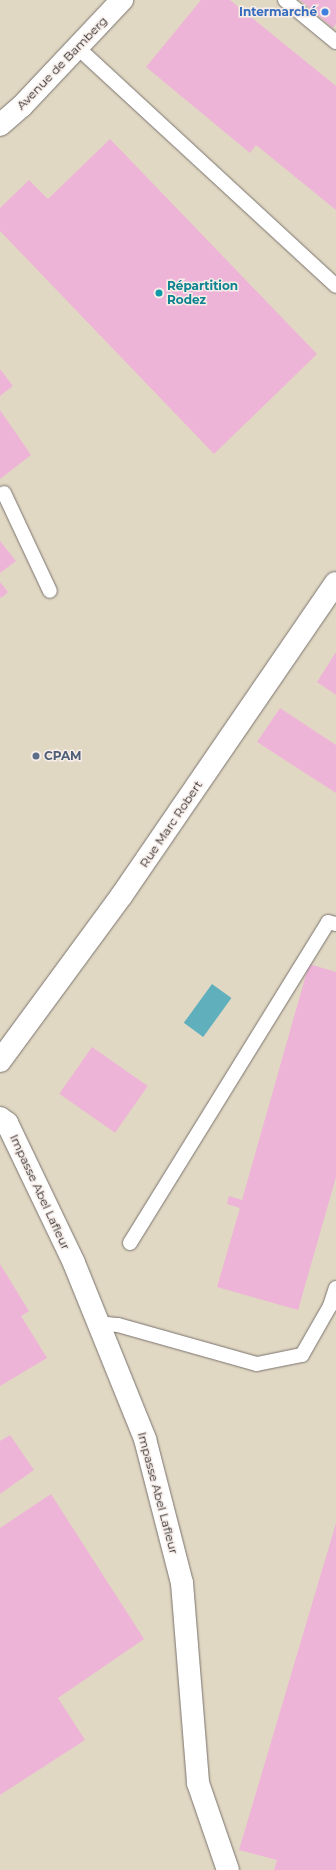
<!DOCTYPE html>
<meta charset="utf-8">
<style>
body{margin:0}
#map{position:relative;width:336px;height:1870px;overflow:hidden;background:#e9e0dc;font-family:Montserrat,sans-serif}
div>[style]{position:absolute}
.industrial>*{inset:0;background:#e1d8c3;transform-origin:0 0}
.water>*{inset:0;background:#5fafbd;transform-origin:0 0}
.building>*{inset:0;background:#eeb4d7;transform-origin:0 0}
.roads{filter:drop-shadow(0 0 1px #7a736f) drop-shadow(0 0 1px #7a736f)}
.lane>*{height:14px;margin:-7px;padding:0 7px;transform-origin:7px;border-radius:7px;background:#fff}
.street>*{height:22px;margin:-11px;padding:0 11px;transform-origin:11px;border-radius:11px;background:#fff}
.secondary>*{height:22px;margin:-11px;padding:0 11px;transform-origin:11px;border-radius:11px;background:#fff}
.dots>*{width:11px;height:11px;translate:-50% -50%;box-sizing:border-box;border:2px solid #f6ede9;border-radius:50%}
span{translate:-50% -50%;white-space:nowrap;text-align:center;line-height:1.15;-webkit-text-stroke:3px #f6ede9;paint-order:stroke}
.shop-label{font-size:12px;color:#366cbe;font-weight:700}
.right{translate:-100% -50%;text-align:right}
.street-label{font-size:12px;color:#221f1e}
.culture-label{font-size:12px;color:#0d838f;font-weight:700}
.left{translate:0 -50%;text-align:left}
.service-label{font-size:12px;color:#4e5e75;font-weight:700}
</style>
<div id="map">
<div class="industrial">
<div style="left:0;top:0;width:336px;height:1870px"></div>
</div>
<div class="water">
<div style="left:212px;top:984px;width:24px;height:48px;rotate:36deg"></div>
</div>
<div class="building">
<div style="clip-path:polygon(201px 0,230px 0,336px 86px,336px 210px,256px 145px,250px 153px,146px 67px)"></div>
<div style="clip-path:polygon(300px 0,336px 0,336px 24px,333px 28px)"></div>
<div style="clip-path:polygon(110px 139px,317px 354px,214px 454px,0 231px,0 208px,29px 180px,48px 199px)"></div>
<div style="clip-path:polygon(0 369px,13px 386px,0 396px)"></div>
<div style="clip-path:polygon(0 410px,31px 455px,0 479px)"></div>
<div style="clip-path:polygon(0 541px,16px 561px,0 573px)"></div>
<div style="clip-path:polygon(0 582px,8px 592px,1px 598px,0 596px)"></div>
<div style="clip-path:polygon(336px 652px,336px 695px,317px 682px)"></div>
<div style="clip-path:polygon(280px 708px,336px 745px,336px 793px,257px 742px)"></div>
<div style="clip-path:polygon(309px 964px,336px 972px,336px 1177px,298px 1310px,217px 1287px,240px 1208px,227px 1204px,229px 1196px,242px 1200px)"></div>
<div style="left:92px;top:1047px;width:68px;height:57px;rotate:35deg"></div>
<div style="clip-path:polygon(0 1264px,29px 1311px,21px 1316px,47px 1358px,0 1386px)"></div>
<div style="clip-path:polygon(10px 1435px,34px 1470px,0 1494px,0 1441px)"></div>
<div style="clip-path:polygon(51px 1494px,144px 1639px,58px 1698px,85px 1740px,0 1795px,0 1528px)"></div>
<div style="clip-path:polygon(336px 1523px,336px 1870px,274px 1870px,277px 1860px,239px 1850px)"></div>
</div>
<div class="roads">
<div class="lane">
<div style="left:285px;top:0;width:66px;rotate:39.5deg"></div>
<div style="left:77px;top:47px;width:352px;rotate:42.7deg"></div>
<div style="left:4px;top:493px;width:108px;rotate:64.9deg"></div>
<div style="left:130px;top:1243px;width:377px;rotate:-58.3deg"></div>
<div style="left:328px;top:922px;width:8px;rotate:14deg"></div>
<div style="left:98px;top:1323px;width:20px;rotate:6deg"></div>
<div style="left:118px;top:1325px;width:144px;rotate:15.7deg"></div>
<div style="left:257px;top:1364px;width:46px;rotate:-11.3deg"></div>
<div style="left:302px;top:1355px;width:56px;rotate:-60.3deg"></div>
<div style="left:330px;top:1306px;width:19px;rotate:-72deg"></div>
</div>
<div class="street">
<div style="left:0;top:1061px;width:206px;rotate:-53.7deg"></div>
<div style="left:122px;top:895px;width:378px;rotate:-55.6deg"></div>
<div style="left:0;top:1118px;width:9px;rotate:36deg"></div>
<div style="left:7px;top:1123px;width:155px;rotate:64.4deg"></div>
<div style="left:74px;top:1263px;width:190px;rotate:68deg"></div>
<div style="left:145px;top:1439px;width:149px;rotate:75.6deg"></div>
<div style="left:182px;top:1583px;width:201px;rotate:85.4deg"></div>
<div style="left:198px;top:1783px;width:92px;rotate:71deg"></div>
</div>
<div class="secondary">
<div style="left:0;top:125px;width:29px;rotate:-41deg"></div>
<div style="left:22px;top:106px;width:146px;rotate:-46.7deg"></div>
</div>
</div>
<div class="dots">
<div style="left:325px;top:12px;background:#3f7fe0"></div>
<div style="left:159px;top:293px;background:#0f9aa8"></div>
<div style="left:36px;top:756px;background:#5c6f8a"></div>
</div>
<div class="shop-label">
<span class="right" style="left:317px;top:12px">Intermarché</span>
</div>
<div class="street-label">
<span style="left:62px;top:63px;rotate:-46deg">Avenue de Bamberg</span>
<span style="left:171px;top:824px;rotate:-56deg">Rue Marc Robert</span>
<span style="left:40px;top:1192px;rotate:65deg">Impasse Abel Lafleur</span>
<span style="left:158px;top:1493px;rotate:75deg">Impasse Abel Lafleur</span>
</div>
<div class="culture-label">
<span class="left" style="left:167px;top:293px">Répartition<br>Rodez</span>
</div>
<div class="service-label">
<span class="left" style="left:44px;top:756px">CPAM</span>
</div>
</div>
